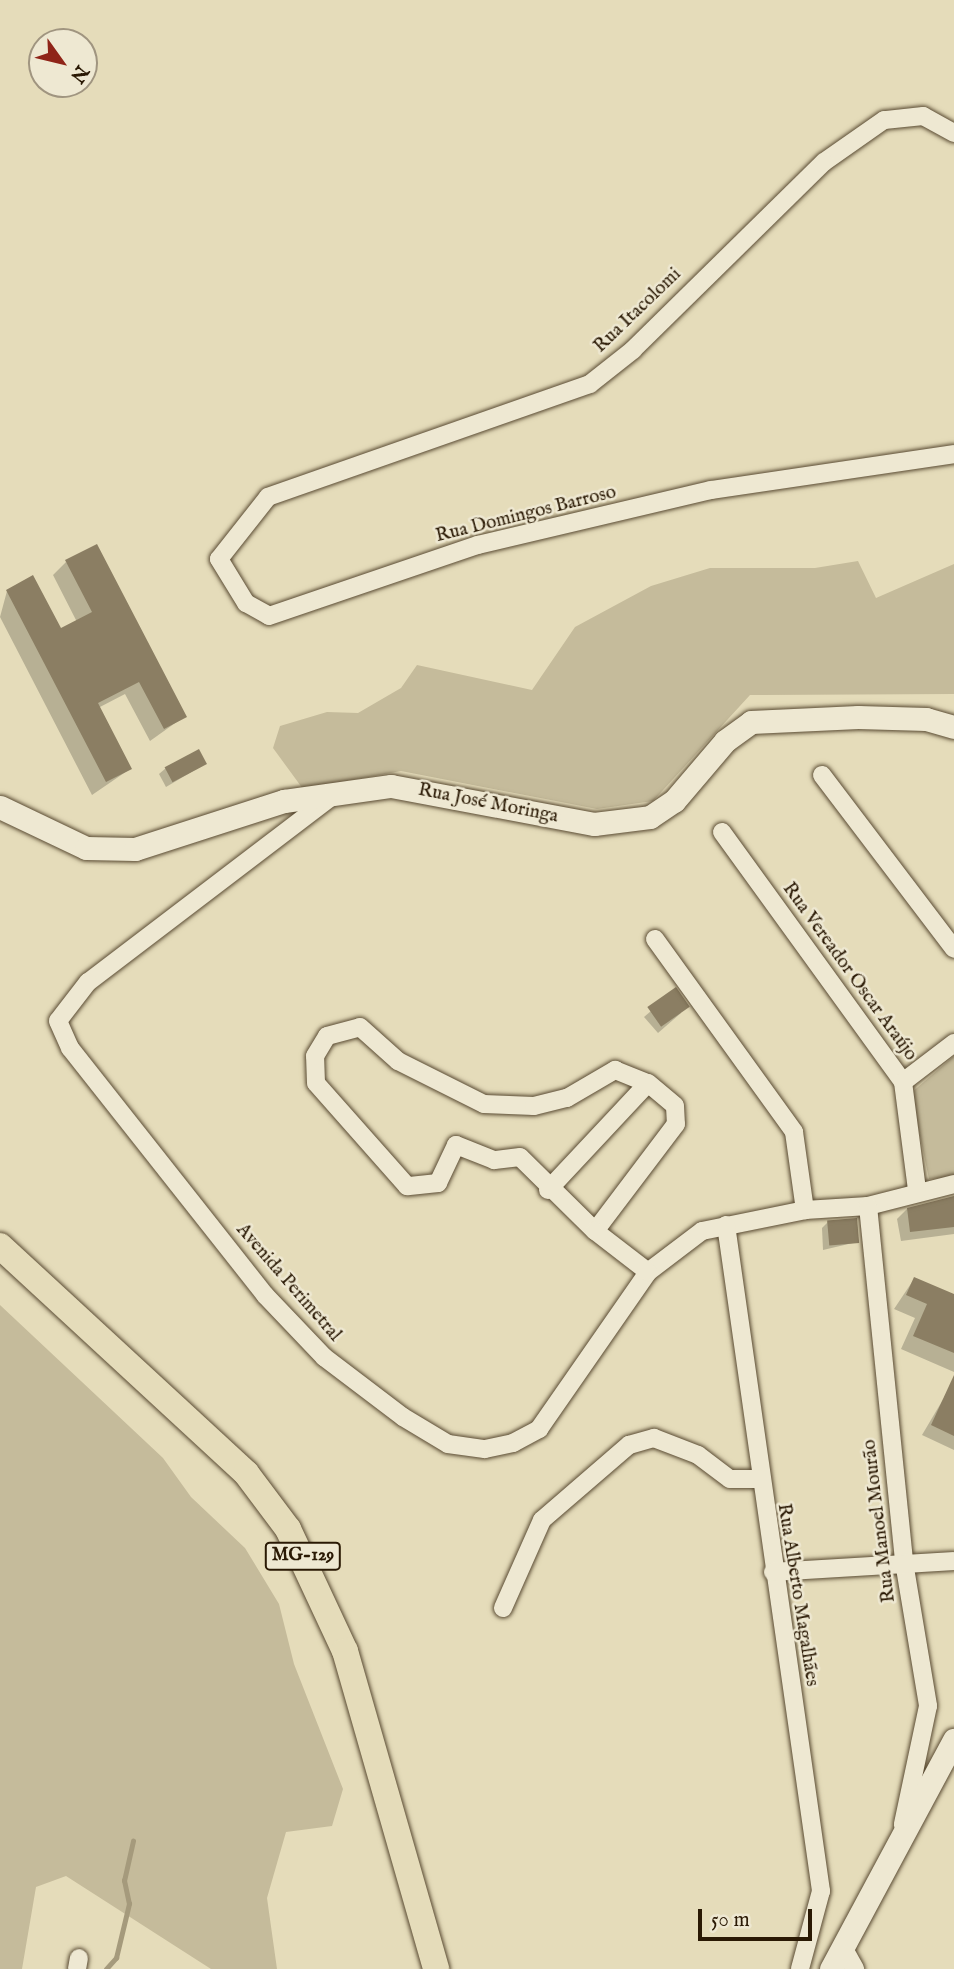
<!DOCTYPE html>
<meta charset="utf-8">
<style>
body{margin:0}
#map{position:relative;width:954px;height:1969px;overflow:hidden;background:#e5dcba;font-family:"IM FELL English",serif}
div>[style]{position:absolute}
.green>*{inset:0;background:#c5bb9b}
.shadow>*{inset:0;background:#0003}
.stream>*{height:4.5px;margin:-2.25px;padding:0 2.25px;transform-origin:2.25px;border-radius:2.25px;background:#a59a7c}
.building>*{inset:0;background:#8b7e63;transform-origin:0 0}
.roads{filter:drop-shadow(0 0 2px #594a32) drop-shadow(0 0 2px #594a32)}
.street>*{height:18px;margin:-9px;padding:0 9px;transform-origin:9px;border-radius:9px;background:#eee8d2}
.secondary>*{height:23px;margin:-11.5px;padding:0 11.5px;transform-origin:11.5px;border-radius:11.5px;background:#eee8d2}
.primary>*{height:26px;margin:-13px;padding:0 13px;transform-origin:13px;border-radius:13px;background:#e5dcba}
span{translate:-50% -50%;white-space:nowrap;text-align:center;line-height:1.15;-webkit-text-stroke:5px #eee8d2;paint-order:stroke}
.shield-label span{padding:2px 5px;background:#eee8d2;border:2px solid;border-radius:5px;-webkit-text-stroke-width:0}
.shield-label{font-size:18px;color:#2a1904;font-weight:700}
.street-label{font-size:19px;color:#2a1904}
.north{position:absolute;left:28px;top:28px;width:70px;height:70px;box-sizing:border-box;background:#eee8d2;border:2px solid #a09580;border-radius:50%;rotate:124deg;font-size:19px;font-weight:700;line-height:28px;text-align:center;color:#2a1904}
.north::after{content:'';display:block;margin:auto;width:24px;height:32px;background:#8f2418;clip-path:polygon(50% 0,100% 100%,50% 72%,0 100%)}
.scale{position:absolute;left:698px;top:1909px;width:114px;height:32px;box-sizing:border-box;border:4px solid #2a1904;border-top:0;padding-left:9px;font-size:21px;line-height:24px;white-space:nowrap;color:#2a1904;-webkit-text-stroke:5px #eee8d2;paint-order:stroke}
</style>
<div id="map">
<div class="green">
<div style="clip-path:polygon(858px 561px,876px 598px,954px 564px,954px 694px,750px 695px,653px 801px,597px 809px,401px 771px,303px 789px,273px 748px,280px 726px,327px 712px,358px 713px,401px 688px,417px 665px,532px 690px,575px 627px,651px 586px,710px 568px,815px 568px)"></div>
<div style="clip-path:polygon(954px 1056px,954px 1177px,929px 1179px,911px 1093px)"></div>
<div style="clip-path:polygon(0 1305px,163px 1458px,191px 1497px,245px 1548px,279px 1604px,294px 1664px,343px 1789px,332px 1826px,286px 1832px,267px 1898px,277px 1969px,211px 1969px,66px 1876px,36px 1887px,22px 1969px,0 1969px)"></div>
</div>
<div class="shadow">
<div style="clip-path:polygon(66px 562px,185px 716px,150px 741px,125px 694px,98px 708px,130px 769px,92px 795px,0 617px,7px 591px,60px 631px,77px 622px,53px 575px)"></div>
<div style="clip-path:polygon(205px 764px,166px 787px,159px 774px,166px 768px)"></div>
<div style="clip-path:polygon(651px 1011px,681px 1013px,658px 1033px,644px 1017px)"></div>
<div style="clip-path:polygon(954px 1199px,954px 1234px,901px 1241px,897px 1219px,907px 1209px)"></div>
<div style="clip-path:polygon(828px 1222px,857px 1242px,823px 1250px,822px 1228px)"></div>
<div style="clip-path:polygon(914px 1279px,954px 1296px,954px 1372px,901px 1349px,915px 1318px,894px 1309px)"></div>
<div style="clip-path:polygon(948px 1391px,954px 1394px,954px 1450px,922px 1435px)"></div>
</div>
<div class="stream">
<div style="left:106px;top:1969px;width:15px;rotate:-48deg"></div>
<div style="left:116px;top:1958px;width:56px;rotate:-76.5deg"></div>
<div style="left:129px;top:1904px;width:24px;rotate:-102deg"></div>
<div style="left:124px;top:1881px;width:41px;rotate:-77.3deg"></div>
</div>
<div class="building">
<div style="clip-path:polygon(97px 544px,187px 717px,164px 729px,139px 682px,98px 703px,132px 769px,106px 782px,6px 590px,33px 575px,61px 628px,92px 612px,65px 560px)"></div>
<div style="left:199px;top:749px;width:17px;height:39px;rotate:62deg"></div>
<div style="left:676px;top:987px;width:24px;height:35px;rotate:55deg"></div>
<div style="clip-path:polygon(954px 1196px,954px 1227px,910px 1232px,907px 1208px)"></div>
<div style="left:857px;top:1218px;width:25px;height:30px;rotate:85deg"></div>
<div style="clip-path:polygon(914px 1277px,954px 1294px,954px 1353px,913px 1336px,927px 1304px,906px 1295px)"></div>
<div style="clip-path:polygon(954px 1375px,954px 1436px,931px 1425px)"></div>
</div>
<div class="roads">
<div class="street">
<div style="left:954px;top:133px;width:35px;rotate:-151deg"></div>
<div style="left:923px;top:116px;width:39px;rotate:174deg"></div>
<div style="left:884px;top:120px;width:73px;rotate:145deg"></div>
<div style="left:824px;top:162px;width:268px;rotate:135.5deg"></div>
<div style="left:633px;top:350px;width:55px;rotate:141.7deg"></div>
<div style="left:590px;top:384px;width:341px;rotate:160.7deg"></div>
<div style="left:268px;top:497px;width:79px;rotate:128.3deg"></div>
<div style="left:219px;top:559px;width:52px;rotate:58.5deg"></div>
<div style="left:246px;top:603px;width:26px;rotate:29deg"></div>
<div style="left:269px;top:616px;width:221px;rotate:-18.8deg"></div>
<div style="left:478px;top:545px;width:239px;rotate:-13.3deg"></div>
<div style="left:711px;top:490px;width:246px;rotate:-8.4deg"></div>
<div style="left:822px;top:775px;width:218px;rotate:52.8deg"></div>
<div style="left:335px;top:794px;width:310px;rotate:142.7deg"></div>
<div style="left:88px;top:982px;width:49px;rotate:127.6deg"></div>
<div style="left:58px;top:1021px;width:30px;rotate:66deg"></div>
<div style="left:70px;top:1048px;width:315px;rotate:51.7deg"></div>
<div style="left:265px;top:1295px;width:86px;rotate:46.4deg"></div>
<div style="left:324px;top:1357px;width:99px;rotate:37.2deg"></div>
<div style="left:403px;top:1417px;width:52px;rotate:31deg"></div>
<div style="left:448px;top:1444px;width:37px;rotate:8deg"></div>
<div style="left:485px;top:1449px;width:29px;rotate:-12deg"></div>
<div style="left:513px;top:1443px;width:30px;rotate:-28deg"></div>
<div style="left:539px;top:1429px;width:191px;rotate:-55.2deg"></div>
<div style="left:648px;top:1272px;width:68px;rotate:-37.2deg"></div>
<div style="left:702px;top:1231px;width:105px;rotate:-11.5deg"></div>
<div style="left:805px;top:1210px;width:63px;rotate:-3.6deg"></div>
<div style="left:868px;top:1206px;width:89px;rotate:-14.3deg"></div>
<div style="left:722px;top:832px;width:309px;rotate:54.1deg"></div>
<div style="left:903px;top:1082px;width:109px;rotate:82.6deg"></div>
<div style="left:655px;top:939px;width:238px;rotate:54.2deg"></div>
<div style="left:794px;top:1132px;width:79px;rotate:82deg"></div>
<div style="left:903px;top:1082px;width:64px;rotate:-37.4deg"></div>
<div style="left:548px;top:1190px;width:146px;rotate:-46.9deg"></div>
<div style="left:868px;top:1206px;width:358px;rotate:84.2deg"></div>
<div style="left:904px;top:1562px;width:146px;rotate:80.5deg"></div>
<div style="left:928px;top:1706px;width:121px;rotate:102deg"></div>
<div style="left:726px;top:1225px;width:673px;rotate:81.88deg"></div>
<div style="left:821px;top:1891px;width:81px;rotate:105.1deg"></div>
<div style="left:595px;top:1231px;width:105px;rotate:-135.4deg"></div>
<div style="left:520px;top:1157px;width:26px;rotate:173deg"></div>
<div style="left:494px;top:1160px;width:41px;rotate:-158.5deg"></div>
<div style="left:456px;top:1145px;width:42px;rotate:115.3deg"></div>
<div style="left:438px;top:1183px;width:31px;rotate:174deg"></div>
<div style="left:407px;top:1186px;width:137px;rotate:-131.5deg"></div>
<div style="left:316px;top:1083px;width:27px;rotate:-92deg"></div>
<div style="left:315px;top:1056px;width:23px;rotate:-59deg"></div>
<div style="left:327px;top:1036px;width:34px;rotate:-15deg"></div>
<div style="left:360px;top:1027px;width:51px;rotate:41.8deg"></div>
<div style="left:398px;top:1061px;width:96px;rotate:26.6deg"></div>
<div style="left:484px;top:1104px;width:50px;rotate:2.3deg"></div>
<div style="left:534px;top:1106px;width:34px;rotate:-14deg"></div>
<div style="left:567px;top:1098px;width:56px;rotate:-30.3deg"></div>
<div style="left:615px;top:1070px;width:35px;rotate:22deg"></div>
<div style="left:648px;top:1083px;width:35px;rotate:40deg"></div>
<div style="left:675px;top:1106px;width:18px;rotate:87deg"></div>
<div style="left:676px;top:1124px;width:134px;rotate:127.1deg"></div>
<div style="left:595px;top:1231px;width:67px;rotate:37.7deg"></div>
<div style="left:773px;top:1572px;width:181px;rotate:-3.5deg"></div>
<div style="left:503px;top:1608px;width:96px;rotate:-66.1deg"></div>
<div style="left:542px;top:1520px;width:115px;rotate:-40.8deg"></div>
<div style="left:629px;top:1445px;width:26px;rotate:-16deg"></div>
<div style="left:654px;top:1438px;width:47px;rotate:21.1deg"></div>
<div style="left:698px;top:1455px;width:40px;rotate:37deg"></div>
<div style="left:730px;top:1479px;width:28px"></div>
<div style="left:843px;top:1947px;width:25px;rotate:61deg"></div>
<div style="left:77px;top:1969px;width:11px;rotate:-80deg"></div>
</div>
<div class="secondary">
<div style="left:0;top:807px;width:95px;rotate:25.5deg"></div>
<div style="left:86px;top:848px;width:49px;rotate:1.2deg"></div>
<div style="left:135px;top:849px;width:157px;rotate:-17.9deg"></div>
<div style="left:284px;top:801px;width:108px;rotate:-8deg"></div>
<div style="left:391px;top:786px;width:207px;rotate:10.6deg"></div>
<div style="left:594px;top:824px;width:56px;rotate:-7.1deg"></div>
<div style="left:650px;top:817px;width:29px;rotate:-34deg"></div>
<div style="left:674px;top:801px;width:79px;rotate:-49.6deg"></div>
<div style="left:725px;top:741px;width:32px;rotate:-36deg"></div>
<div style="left:751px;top:722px;width:107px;rotate:-2.7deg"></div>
<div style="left:858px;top:717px;width:68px;rotate:1.7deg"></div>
<div style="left:926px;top:719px;width:29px;rotate:16deg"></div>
<div style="left:831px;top:1969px;width:260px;rotate:-61.8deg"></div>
</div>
<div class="primary">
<div style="left:0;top:1246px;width:335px;rotate:42.7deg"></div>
<div style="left:246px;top:1473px;width:70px;rotate:53.1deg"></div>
<div style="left:288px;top:1529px;width:135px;rotate:65deg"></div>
<div style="left:345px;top:1651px;width:331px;rotate:74deg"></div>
</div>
</div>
<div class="shield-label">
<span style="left:303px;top:1556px">MG-129</span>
</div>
<div class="street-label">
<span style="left:638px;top:311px;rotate:-44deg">Rua Itacolomi</span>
<span style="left:526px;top:515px;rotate:-14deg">Rua Domingos Barroso</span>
<span style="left:488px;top:804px;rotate:11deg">Rua José Moringa</span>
<span style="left:849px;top:972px;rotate:54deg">Rua Vereador Oscar Araújo</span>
<span style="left:288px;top:1283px;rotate:49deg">Avenida Perimetral</span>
<span style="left:880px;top:1521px;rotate:-97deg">Rua Manoel Mourão</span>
<span style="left:797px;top:1595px;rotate:81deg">Rua Alberto Magalhães</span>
</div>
<div class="north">N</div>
<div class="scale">50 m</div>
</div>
